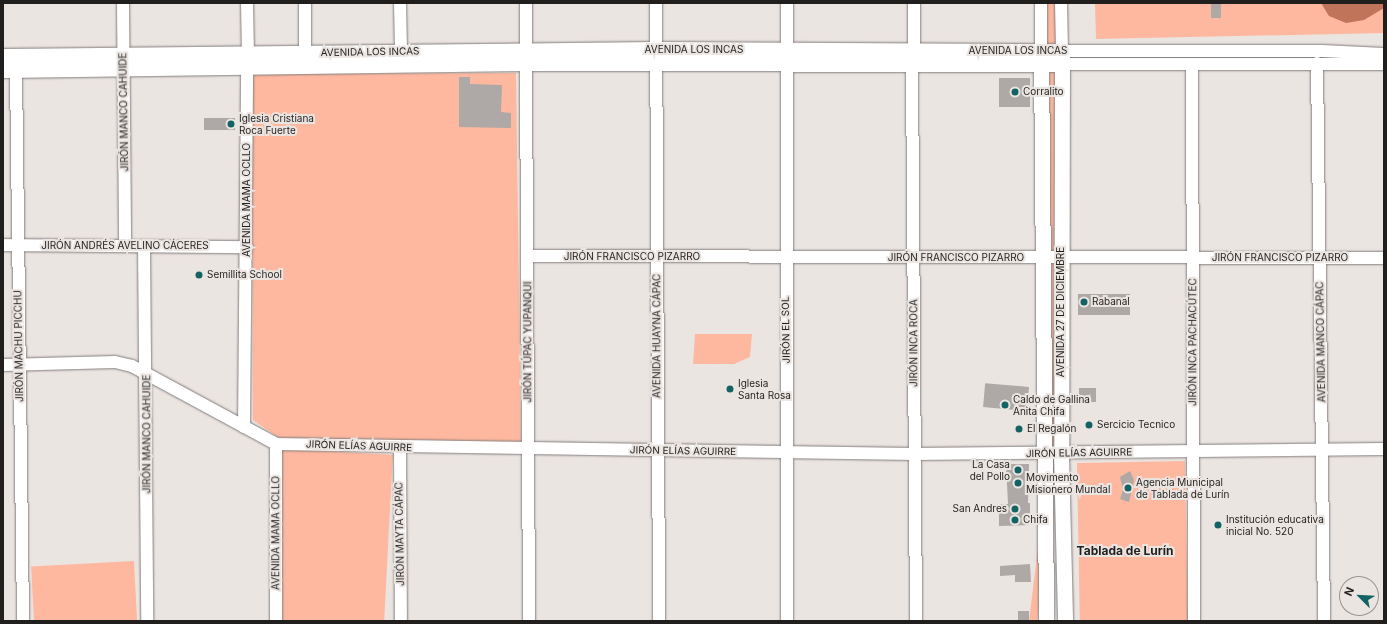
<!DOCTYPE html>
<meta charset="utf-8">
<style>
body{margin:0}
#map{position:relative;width:1387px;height:624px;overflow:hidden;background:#ebe5e2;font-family:Inter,sans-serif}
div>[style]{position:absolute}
.green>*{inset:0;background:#feb89f;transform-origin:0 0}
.water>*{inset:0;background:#c07459}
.building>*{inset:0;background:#aea8a6;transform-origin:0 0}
.roads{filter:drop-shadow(0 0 1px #827d7b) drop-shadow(0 0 1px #827d7b)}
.minor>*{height:12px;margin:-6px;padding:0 6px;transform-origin:6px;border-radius:6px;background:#fff}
.tertiary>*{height:15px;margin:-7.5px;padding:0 7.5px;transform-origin:7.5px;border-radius:7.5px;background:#fff}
.dots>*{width:11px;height:11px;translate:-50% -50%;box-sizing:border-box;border:2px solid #ebe5e2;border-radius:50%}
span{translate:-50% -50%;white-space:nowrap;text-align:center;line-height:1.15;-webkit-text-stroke:4px #ebe5e2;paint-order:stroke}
.street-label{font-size:10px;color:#211f1e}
.poi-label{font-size:10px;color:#211f1e}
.left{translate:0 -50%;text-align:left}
.right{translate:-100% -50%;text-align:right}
.quarter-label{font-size:12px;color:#211f1e;font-weight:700}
.frame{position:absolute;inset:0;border:4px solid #211f1e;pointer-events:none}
.north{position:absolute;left:1339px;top:576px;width:40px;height:40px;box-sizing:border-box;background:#ebe5e2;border:1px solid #9a9694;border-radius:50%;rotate:294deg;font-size:11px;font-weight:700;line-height:16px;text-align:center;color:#211f1e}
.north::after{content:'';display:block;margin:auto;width:14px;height:18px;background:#136364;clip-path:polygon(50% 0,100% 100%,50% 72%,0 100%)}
</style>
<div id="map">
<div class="green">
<div style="left:1045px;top:3px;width:12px;height:43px"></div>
<div style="clip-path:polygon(1095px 3px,1384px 3px,1384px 33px,1096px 39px)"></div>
<div style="left:1047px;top:67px;width:10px;height:188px"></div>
<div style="clip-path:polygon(516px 73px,521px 444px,279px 438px,253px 420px,252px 74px)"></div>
<div style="left:1048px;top:262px;width:9px;height:188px"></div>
<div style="clip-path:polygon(695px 334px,752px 334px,750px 357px,734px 364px,693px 364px)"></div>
<div style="left:281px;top:449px;width:112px;height:172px;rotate:3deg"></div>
<div style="left:1049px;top:458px;width:8px;height:163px;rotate:7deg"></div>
<div style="left:1185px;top:461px;width:160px;height:108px;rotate:89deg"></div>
<div style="left:134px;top:561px;width:60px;height:103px;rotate:87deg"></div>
</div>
<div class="water">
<div style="clip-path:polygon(1321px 3px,1384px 3px,1384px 8px,1364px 20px,1346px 23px,1329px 16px)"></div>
</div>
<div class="building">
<div style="left:1211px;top:3px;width:10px;height:15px"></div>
<div style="clip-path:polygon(459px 77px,470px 77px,470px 84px,502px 85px,501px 112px,511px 113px,511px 128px,459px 127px)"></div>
<div style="left:999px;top:78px;width:31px;height:29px"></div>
<div style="left:204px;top:118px;width:31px;height:12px"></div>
<div style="left:1078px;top:294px;width:52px;height:21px"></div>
<div style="left:1029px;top:387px;width:24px;height:44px;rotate:95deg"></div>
<div style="left:1079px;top:388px;width:17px;height:14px"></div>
<div style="clip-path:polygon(1006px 464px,1029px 464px,1028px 503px,1030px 503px,1030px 525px,999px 526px,999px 504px,1008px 504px)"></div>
<div style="clip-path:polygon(1130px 471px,1134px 480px,1129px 502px,1120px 499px,1123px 490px,1120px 477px)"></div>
<div style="clip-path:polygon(1030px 564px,1031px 582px,1015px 582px,1015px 575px,1000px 576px,1000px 566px)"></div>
<div style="left:1018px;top:611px;width:11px;height:10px"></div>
</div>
<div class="roads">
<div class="minor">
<div style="left:123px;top:3px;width:243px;rotate:89.5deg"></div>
<div style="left:247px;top:3px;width:51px;rotate:88.9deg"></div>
<div style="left:305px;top:3px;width:50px;rotate:90deg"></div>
<div style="left:400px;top:3px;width:49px;rotate:88.8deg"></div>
<div style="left:656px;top:3px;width:618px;rotate:89.72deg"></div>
<div style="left:787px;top:3px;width:47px;rotate:90deg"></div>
<div style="left:1061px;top:3px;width:48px;rotate:88.8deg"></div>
<div style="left:1062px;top:51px;width:260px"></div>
<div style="left:1322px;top:51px;width:62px;rotate:2.8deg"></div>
<div style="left:526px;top:51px;width:48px;rotate:-90deg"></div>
<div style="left:914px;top:51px;width:48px;rotate:-90deg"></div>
<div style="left:1041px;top:52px;width:49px;rotate:-90deg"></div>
<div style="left:526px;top:63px;width:558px;rotate:89.69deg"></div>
<div style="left:787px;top:63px;width:558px;rotate:90deg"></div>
<div style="left:1317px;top:63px;width:558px;rotate:89.28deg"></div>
<div style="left:1061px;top:64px;width:323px"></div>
<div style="left:1192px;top:64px;width:557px;rotate:89.79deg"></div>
<div style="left:912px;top:65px;width:556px;rotate:89.59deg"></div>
<div style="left:16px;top:70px;width:551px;rotate:89.27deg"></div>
<div style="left:3px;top:245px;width:244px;rotate:0.5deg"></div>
<div style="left:144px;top:246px;width:375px;rotate:89.5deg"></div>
<div style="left:527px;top:256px;width:857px;rotate:0.13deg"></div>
<div style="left:3px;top:365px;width:112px;rotate:-1.5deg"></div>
<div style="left:115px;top:362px;width:17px;rotate:13deg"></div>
<div style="left:132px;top:366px;width:164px;rotate:28.4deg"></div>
<div style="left:276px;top:444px;width:638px;rotate:0.9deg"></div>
<div style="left:914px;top:454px;width:470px;rotate:-0.6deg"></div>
<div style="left:244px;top:427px;width:358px;rotate:-89.5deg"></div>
<div style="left:276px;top:444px;width:177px;rotate:90deg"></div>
<div style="left:400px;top:448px;width:173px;rotate:89.7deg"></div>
</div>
<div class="tertiary">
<div style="left:1041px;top:55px;width:566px;rotate:89.49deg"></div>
<div style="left:3px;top:56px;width:653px;rotate:-0.61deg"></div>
<div style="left:656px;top:49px;width:406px;rotate:0.3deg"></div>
<div style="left:1062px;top:51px;width:403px;rotate:90.1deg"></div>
<div style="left:1061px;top:454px;width:167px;rotate:88.6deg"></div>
<div style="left:3px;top:70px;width:523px;rotate:-0.77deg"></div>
<div style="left:526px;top:63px;width:535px;rotate:0.11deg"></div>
</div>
</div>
<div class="dots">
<div style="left:1015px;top:92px;background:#136364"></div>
<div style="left:231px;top:124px;background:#136364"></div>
<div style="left:199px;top:275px;background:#136364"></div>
<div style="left:1084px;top:302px;background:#136364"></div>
<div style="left:730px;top:389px;background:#136364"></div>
<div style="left:1005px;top:405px;background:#136364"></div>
<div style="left:1089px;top:425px;background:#136364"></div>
<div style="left:1019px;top:429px;background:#136364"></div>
<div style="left:1018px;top:470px;background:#136364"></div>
<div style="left:1018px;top:483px;background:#136364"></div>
<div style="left:1128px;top:488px;background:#136364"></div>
<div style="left:1015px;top:509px;background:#136364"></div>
<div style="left:1015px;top:520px;background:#136364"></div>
<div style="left:1218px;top:525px;background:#136364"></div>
</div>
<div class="street-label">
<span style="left:694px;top:50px">AVENIDA LOS INCAS</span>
<span style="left:1018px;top:51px">AVENIDA LOS INCAS</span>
<span style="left:370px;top:52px;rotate:-1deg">AVENIDA LOS INCAS</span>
<span style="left:124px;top:112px;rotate:-91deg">JIRÓN MANCO CAHUIDE</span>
<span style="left:247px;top:200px;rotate:-90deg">AVENIDA MAMA OCLLO</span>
<span style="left:125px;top:246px">JIRÓN ANDRÉS AVELINO CÁCERES</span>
<span style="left:632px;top:257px">JIRÓN FRANCISCO PIZARRO</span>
<span style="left:956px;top:258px">JIRÓN FRANCISCO PIZARRO</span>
<span style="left:1280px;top:258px">JIRÓN FRANCISCO PIZARRO</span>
<span style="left:1061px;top:312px;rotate:-90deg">AVENIDA 27 DE DICIEMBRE</span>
<span style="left:786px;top:330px;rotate:-91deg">JIRÓN EL SOL</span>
<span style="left:657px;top:336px;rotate:-90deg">AVENIDA HUAYNA CÁPAC</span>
<span style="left:528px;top:342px;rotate:-90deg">JIRÓN TÚPAC YUPANQUI</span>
<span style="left:1193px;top:342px;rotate:-90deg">JIRÓN INCA PACHACÚTEC</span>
<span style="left:1321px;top:342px;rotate:-91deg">AVENIDA MANCO CÁPAC</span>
<span style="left:914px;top:343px;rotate:-90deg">JIRÓN INCA ROCA</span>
<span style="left:19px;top:346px;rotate:-91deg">JIRÓN MACHU PICCHU</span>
<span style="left:147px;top:434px;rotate:-90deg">JIRÓN MANCO CAHUIDE</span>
<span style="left:359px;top:446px;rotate:2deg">JIRÓN ELÍAS AGUIRRE</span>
<span style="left:683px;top:451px;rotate:1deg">JIRÓN ELÍAS AGUIRRE</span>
<span style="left:1079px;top:453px;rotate:-1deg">JIRÓN ELÍAS AGUIRRE</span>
<span style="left:276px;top:533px;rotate:-90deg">AVENIDA MAMA OCLLO</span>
<span style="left:400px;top:534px;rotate:-91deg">JIRÓN MAYTA CÁPAC</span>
</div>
<div class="poi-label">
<span class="left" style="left:1023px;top:92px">Corralito</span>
<span class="left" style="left:239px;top:124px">Iglesia Cristiana<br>Roca Fuerte</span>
<span class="left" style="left:207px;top:275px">Semillita School</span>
<span class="left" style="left:1092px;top:302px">Rabanal</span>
<span class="left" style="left:738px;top:389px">Iglesia<br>Santa Rosa</span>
<span class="left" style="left:1013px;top:405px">Caldo de Gallina<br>Anita Chifa</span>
<span class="left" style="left:1097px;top:425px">Sercicio Tecnico</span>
<span class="left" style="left:1027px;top:429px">El Regalón</span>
<span class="right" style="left:1010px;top:470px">La Casa<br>del Pollo</span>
<span class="left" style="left:1026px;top:483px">Movimento<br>Misionero Mundal</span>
<span class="left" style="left:1136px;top:488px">Agencia Municipal<br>de Tablada de Lurín</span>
<span class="right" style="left:1007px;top:509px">San Andres</span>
<span class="left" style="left:1226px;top:525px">Institución educativa<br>inicial No. 520</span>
<span class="left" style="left:1023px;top:520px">Chifa</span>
</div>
<div class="quarter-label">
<span style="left:1125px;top:551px">Tablada de Lurín</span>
</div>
<div class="frame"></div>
<div class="north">N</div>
</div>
